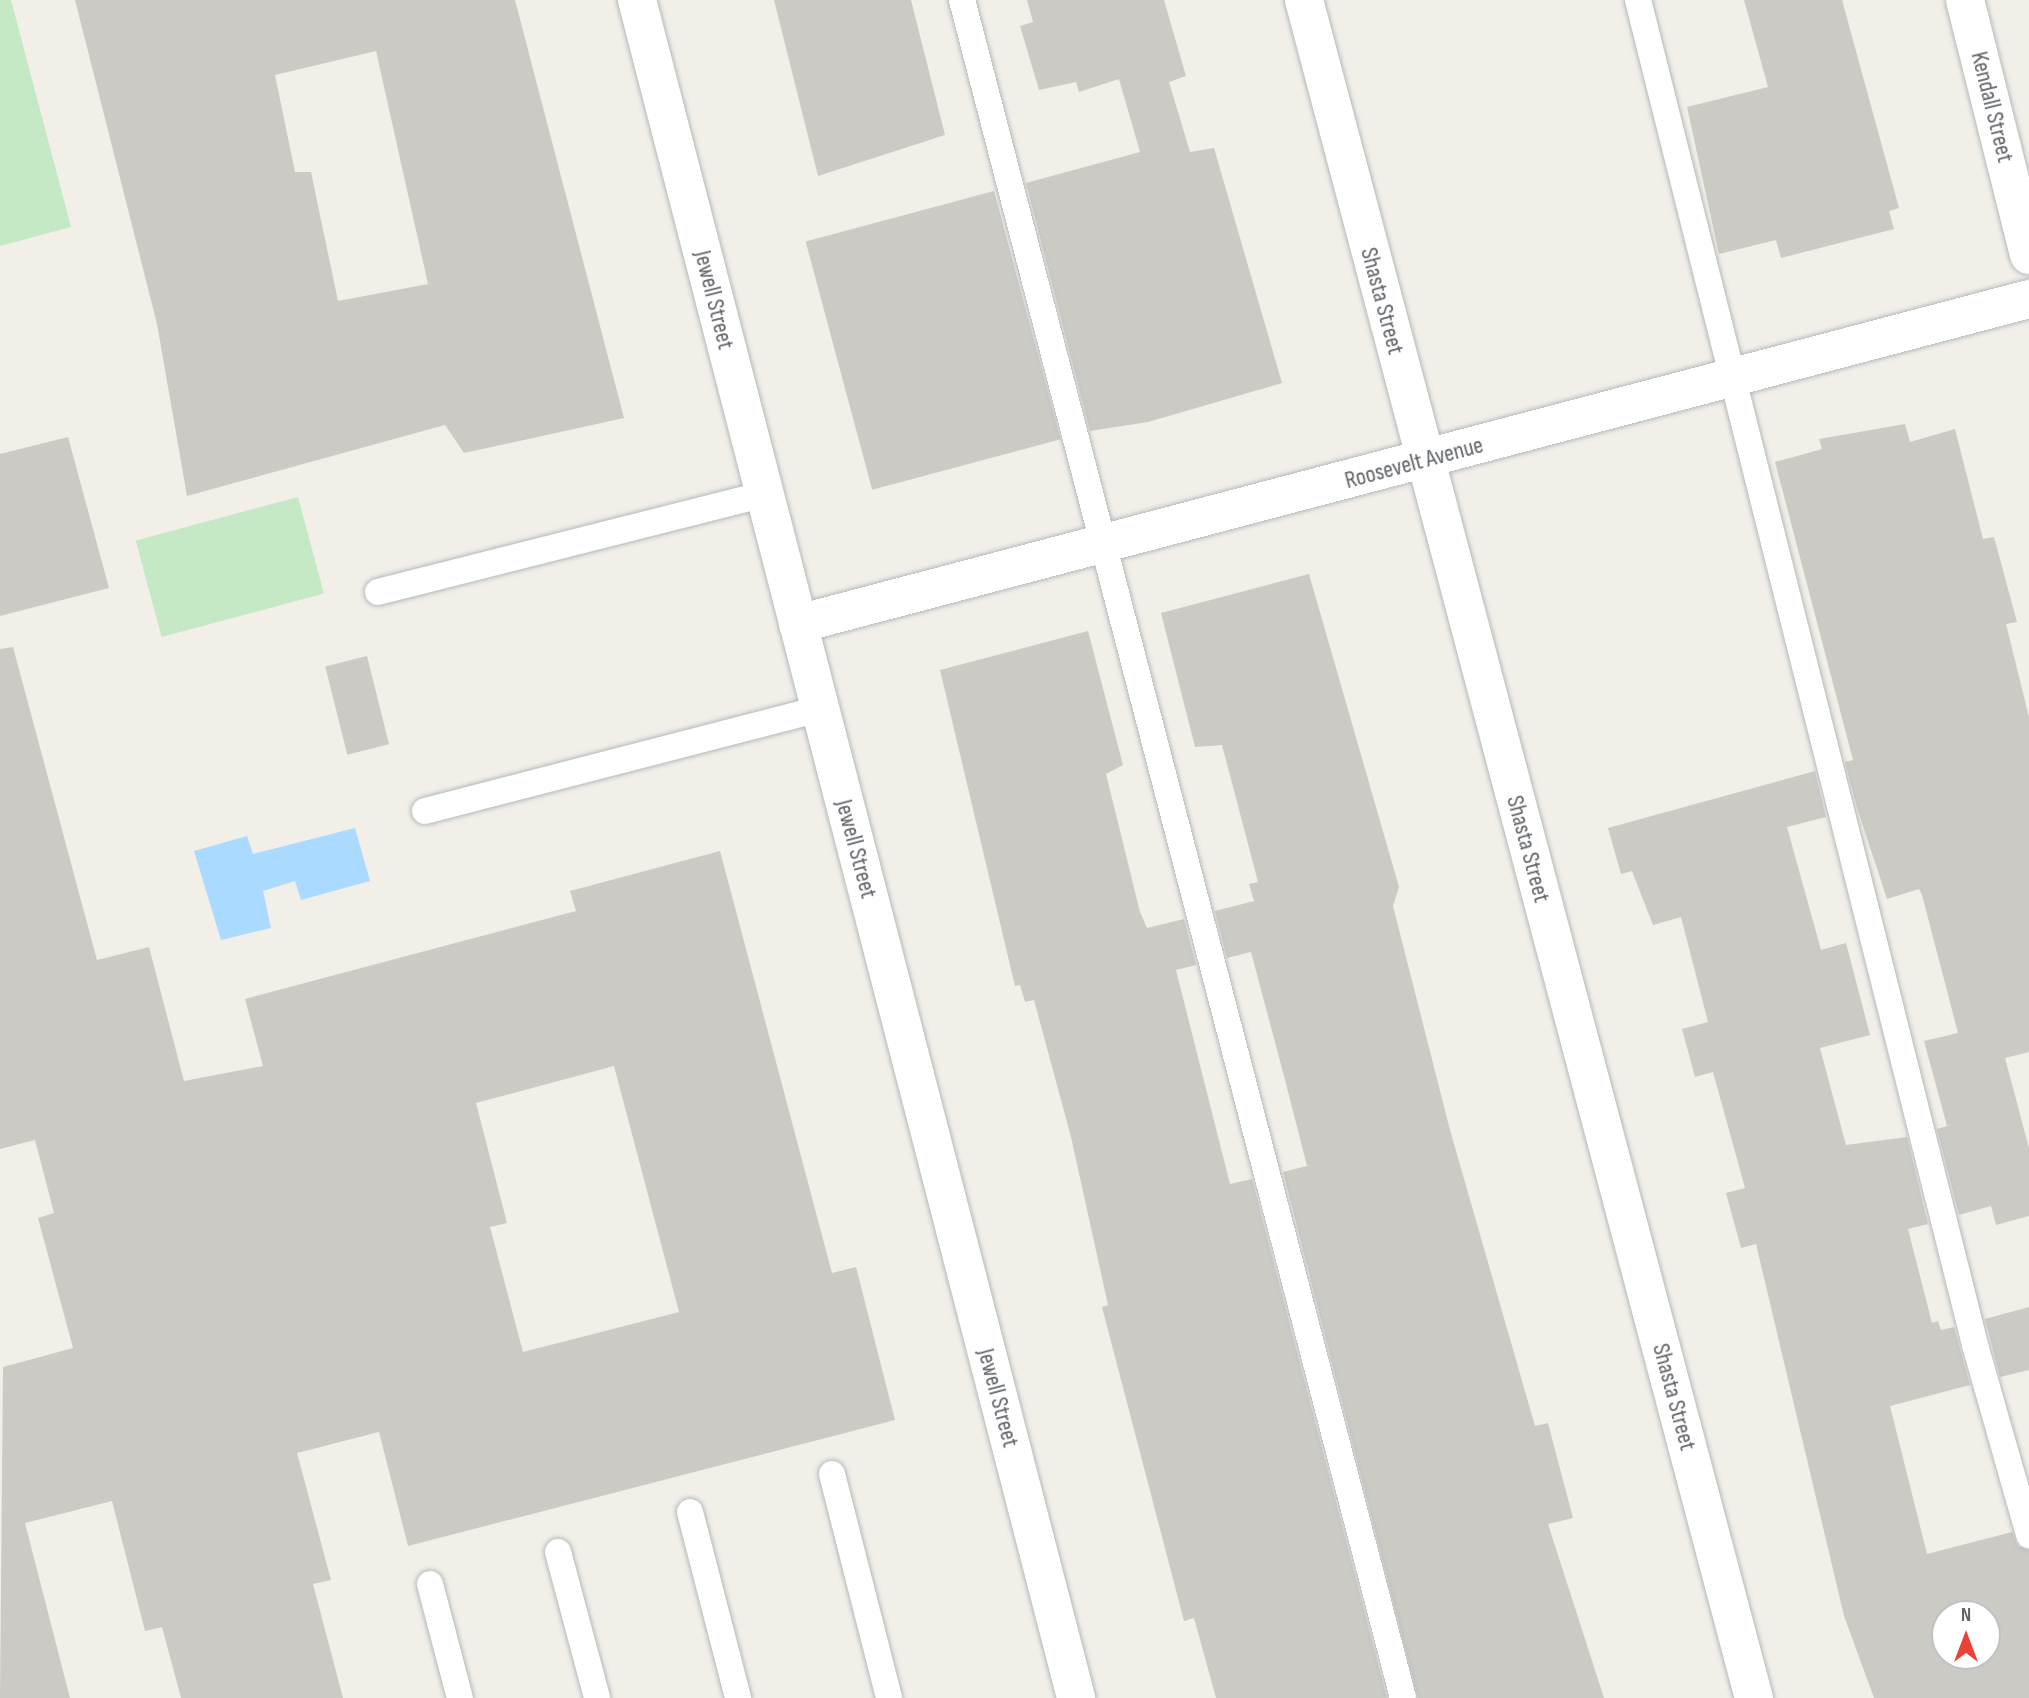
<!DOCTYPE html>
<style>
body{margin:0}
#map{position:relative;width:2029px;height:1698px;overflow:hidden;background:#f1efe8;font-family:"Sofia Sans Condensed",sans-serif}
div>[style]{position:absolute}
.green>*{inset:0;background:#c5e8c5;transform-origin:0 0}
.water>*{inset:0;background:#aadaff}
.building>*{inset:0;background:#cccac5;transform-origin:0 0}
.roads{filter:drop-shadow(0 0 2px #b5b8bc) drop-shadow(0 0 2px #b5b8bc)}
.lane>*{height:26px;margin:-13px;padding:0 13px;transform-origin:13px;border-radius:13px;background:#fff}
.street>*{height:38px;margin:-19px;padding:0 19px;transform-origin:19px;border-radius:19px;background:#fff}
span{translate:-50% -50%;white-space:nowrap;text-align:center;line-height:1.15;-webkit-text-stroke:5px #fff;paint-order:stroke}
.street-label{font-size:24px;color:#5f6368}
.north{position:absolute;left:1931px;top:1600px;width:70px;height:70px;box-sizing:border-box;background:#fff;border:2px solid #bfc1c3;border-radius:50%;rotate:0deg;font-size:19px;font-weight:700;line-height:28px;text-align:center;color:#5f6368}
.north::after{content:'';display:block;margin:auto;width:24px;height:32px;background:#ea4335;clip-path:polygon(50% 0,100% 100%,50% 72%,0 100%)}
</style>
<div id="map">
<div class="green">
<div style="clip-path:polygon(0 0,11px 0,71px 227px,0 246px)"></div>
<div style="left:298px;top:497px;width:100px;height:168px;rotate:75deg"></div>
</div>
<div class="water">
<div style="clip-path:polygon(355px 828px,370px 881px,301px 900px,295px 881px,263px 891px,271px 928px,221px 940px,194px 851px,247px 836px,253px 854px)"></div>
</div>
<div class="building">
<div style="clip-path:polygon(evenodd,75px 0,515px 0,624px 418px,464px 453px,445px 425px,187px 496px,157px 324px,75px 0,376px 51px,428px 284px,338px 301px,311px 172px,295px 172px,275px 75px,376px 51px)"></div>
<div style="clip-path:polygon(774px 0,911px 0,945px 135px,818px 176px)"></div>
<div style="clip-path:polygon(1027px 0,1164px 0,1186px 76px,1169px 82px,1190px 152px,1214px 148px,1282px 383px,1148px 422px,1090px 431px,1026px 183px,1140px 152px,1119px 79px,1079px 92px,1076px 82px,1039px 90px,1020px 26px,1033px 22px)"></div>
<div style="clip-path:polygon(1744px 0,1842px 0,1899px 208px,1889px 211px,1894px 229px,1781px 258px,1776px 240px,1719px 254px,1687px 107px,1768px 87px)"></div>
<div style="left:994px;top:191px;width:257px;height:195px;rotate:75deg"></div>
<div style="clip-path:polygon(1905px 424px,1910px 442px,1955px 429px,1983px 539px,1994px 537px,2017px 622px,2006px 624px,2029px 717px,2029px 1052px,2005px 1058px,2029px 1148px,2029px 1216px,1996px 1225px,1991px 1206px,1959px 1215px,1937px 1129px,1947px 1126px,1924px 1041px,1958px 1033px,1922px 895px,1919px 889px,1887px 899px,1857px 808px,1845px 762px,1853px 760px,1775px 462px,1822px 449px,1819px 439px)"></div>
<div style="clip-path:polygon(68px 437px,109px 588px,0 616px,0 454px)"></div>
<div style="clip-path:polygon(1309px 574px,1399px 887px,1393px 906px,1450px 1130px,1535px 1426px,1548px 1423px,1573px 1518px,1548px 1524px,1604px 1698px,1418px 1698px,1283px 1172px,1307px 1166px,1284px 1076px,1251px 952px,1227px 958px,1215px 911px,1254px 901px,1249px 884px,1258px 882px,1222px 745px,1195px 747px,1161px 613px)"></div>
<div style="clip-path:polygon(1088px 631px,1123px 765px,1106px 774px,1140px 912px,1147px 928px,1184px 919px,1196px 965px,1176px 970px,1230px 1184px,1252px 1179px,1387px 1698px,1216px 1698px,1194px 1618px,1184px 1621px,1102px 1307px,1108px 1305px,1071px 1137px,1034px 1000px,1025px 1002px,1020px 985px,1015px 986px,940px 670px)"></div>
<div style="clip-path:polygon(evenodd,13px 647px,97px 960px,149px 947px,184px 1081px,263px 1066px,245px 999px,576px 911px,570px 891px,720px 851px,832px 1273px,856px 1267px,895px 1420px,408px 1546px,379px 1432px,297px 1453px,331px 1580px,313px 1584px,343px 1698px,181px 1698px,162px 1627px,145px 1631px,112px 1501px,25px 1523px,70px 1698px,0 1698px,3px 1367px,73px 1348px,38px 1218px,54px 1213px,35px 1140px,0 1149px,0 649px,13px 647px,614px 1066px,679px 1312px,523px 1352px,490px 1227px,507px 1223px,476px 1103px,614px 1066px)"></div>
<div style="left:367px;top:656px;width:91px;height:43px;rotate:76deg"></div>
<div style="clip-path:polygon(evenodd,1815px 771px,1826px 817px,1787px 827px,1821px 950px,1846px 943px,1870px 1035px,1820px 1048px,1846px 1145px,1907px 1137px,1928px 1224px,1908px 1229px,1932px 1323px,1938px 1321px,1941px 1330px,1954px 1327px,1970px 1385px,1890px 1406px,1927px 1554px,2012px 1532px,2018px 1546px,2029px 1550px,2029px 1698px,1874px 1698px,1844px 1616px,1756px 1244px,1741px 1248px,1726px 1193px,1745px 1188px,1713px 1072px,1695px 1077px,1682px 1029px,1708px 1022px,1681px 917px,1653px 925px,1632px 871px,1621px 874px,1608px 828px,1815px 771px,1945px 1614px,1987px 1614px,1987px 1656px,1945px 1656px,1945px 1614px)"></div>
<div style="clip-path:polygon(2029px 1307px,2029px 1370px,2000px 1377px,1985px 1319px)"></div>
</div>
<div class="roads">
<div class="lane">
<div style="left:962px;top:0;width:1754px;rotate:75.44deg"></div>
<div style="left:1638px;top:0;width:1387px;rotate:75.93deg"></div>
<div style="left:1975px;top:1345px;width:198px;rotate:74.1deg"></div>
<div style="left:378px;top:592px;width:398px;rotate:-14.2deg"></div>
<div style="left:425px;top:811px;width:407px;rotate:-14.5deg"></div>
<div style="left:832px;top:1474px;width:231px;rotate:75.7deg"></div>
<div style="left:690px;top:1512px;width:192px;rotate:75.5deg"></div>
<div style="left:558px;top:1552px;width:151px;rotate:75deg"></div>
<div style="left:430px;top:1584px;width:118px;rotate:75.3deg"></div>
</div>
<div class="street">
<div style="left:637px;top:0;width:1754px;rotate:75.5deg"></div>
<div style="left:1304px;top:0;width:1757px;rotate:75.16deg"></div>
<div style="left:1965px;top:0;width:263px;rotate:75.9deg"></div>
<div style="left:798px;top:624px;width:1273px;rotate:-14.79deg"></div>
</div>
</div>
<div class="street-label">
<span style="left:1992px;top:107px;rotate:76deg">Kendall Street</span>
<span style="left:714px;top:300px;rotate:76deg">Jewell Street</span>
<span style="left:1382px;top:301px;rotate:75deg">Shasta Street</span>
<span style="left:1414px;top:463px;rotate:-15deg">Roosevelt Avenue</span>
<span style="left:856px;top:849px;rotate:75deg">Jewell Street</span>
<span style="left:1528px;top:849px;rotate:75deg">Shasta Street</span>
<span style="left:1674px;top:1397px;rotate:75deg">Shasta Street</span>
<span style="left:998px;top:1398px;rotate:75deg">Jewell Street</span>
</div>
<div class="north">N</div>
</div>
